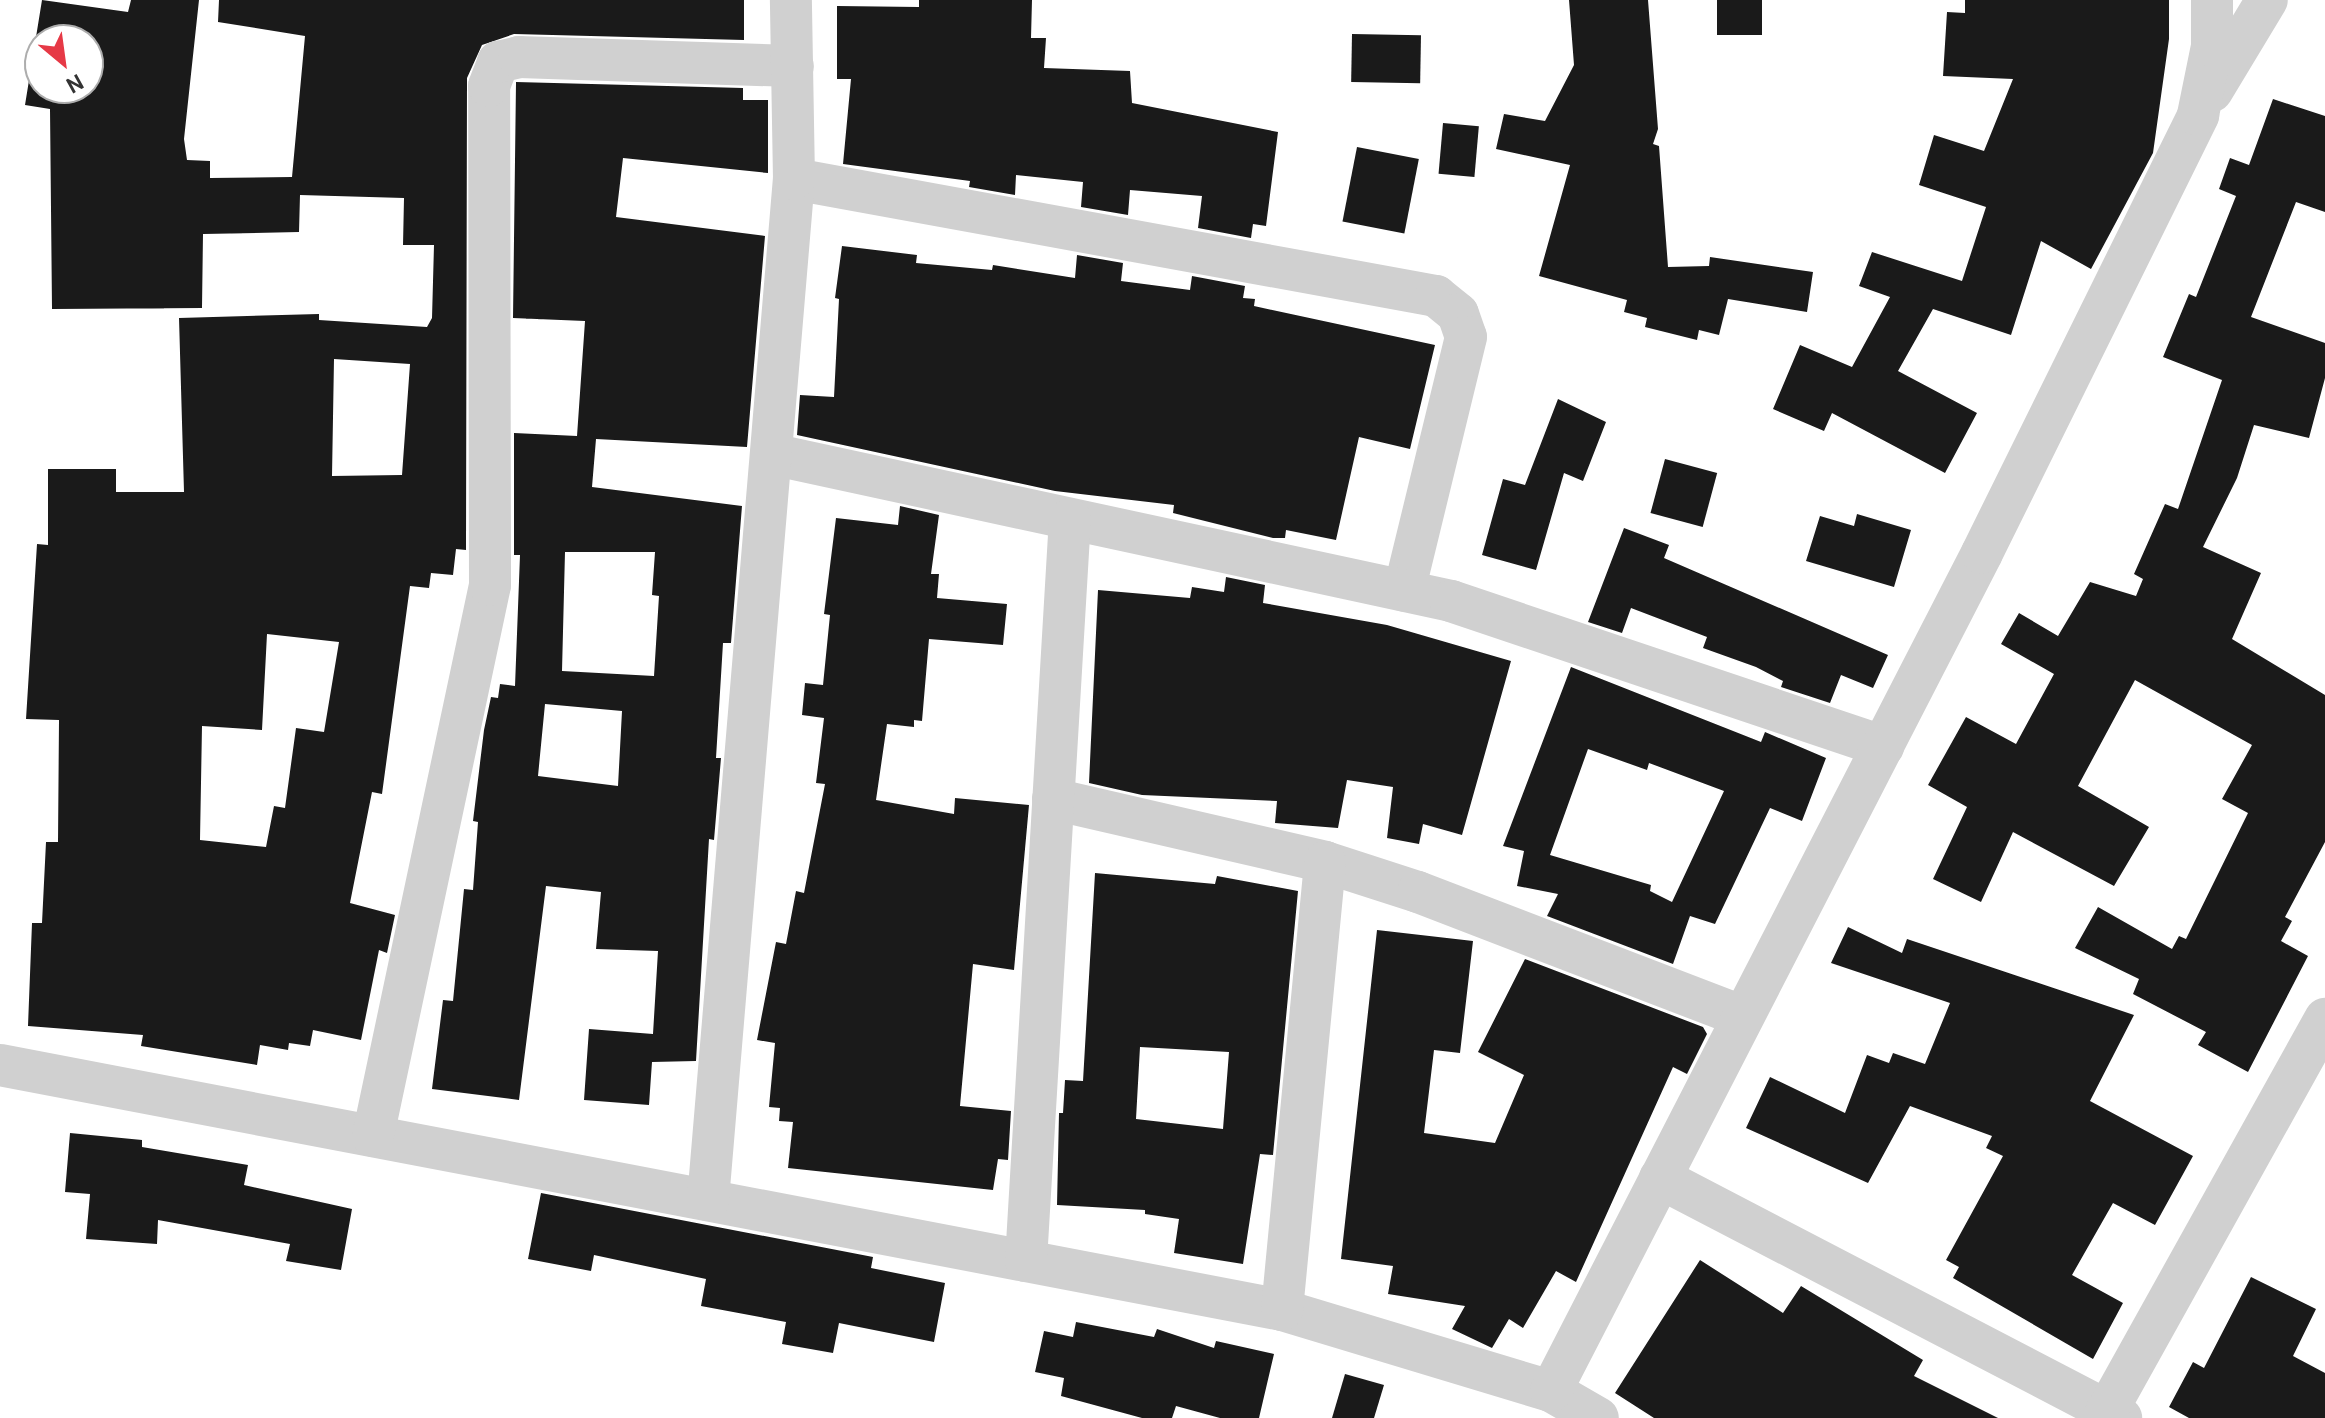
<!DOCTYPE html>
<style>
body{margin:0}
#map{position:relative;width:2325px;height:1418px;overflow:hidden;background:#fff;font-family:Cabin,sans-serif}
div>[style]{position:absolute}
.building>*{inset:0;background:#1a1a1a;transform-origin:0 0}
.street>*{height:42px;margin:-21px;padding:0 21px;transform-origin:21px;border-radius:21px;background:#d0d0d0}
span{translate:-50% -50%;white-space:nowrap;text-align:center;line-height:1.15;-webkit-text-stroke:8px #fff;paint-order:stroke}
.north{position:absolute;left:24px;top:24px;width:80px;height:80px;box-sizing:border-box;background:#fff;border:2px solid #adadad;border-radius:50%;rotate:151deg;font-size:22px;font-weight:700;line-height:32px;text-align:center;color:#333}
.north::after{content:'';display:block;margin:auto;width:28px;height:36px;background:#e63946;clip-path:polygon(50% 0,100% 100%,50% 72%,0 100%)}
</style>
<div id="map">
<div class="building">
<div style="clip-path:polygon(evenodd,42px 0,128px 12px,131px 0,199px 0,184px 139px,187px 160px,210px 161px,210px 178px,292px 177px,305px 36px,218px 22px,219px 0,744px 0,744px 40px,514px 34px,482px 45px,467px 78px,466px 550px,456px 549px,453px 575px,431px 573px,429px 588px,410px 586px,382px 794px,372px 792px,350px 903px,395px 915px,387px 953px,379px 950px,361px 1040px,313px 1030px,310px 1046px,289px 1043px,288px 1050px,260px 1045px,257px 1065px,141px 1046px,143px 1035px,28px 1026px,32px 923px,42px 923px,46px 842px,58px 842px,59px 720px,26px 719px,37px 544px,48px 545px,48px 469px,116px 469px,116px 492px,184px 492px,179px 318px,319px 314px,319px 320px,427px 327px,432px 318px,434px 245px,403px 245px,404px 198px,300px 195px,299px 232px,203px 234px,202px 308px,52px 309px,50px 109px,25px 105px,42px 0,40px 40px,88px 40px,88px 88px,40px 88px,40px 40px,42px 0,334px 359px,410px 364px,402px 475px,332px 476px,334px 359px,42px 0,267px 634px,339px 642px,324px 732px,296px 728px,285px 808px,274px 806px,266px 847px,200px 840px,202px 726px,262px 730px,267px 634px)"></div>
<div style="clip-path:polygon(919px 0,1032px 0,1031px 38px,1046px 38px,1044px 68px,1130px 71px,1132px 103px,1278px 132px,1266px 226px,1253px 224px,1251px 238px,1198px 228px,1202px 196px,1130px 190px,1128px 215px,1081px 207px,1083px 182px,1016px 175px,1015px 195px,969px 187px,970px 181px,843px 164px,851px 79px,837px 79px,837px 6px,919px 7px)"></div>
<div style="clip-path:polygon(1569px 0,1648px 0,1658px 129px,1653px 144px,1659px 146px,1668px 267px,1709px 266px,1710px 257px,1813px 272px,1807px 312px,1728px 299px,1719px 335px,1699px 330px,1697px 340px,1645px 327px,1647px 318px,1624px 312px,1627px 300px,1539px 276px,1570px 165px,1496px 149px,1504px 114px,1545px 121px,1574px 65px)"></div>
<div style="left:1717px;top:0;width:45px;height:35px"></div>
<div style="clip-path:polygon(1965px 0,2169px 0,2169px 39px,2153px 153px,2091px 269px,2041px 241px,2011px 335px,1933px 309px,1898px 371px,1977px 413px,1945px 473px,1832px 413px,1824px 431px,1773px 409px,1800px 345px,1852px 367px,1890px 297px,1859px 286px,1872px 252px,1962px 281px,1986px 207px,1919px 185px,1934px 135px,1984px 151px,2013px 79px,1943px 76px,1947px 12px,1965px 13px)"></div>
<div style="left:1352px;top:34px;width:69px;height:48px;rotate:1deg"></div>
<div style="clip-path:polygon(evenodd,516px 82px,743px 88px,743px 100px,768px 100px,768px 173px,623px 158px,616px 217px,765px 236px,747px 447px,596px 439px,592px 487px,742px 506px,731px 643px,723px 643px,716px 758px,721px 758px,714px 840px,709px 839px,696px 1061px,652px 1062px,649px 1105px,584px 1100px,589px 1029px,653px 1034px,658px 951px,596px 949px,601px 892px,546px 886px,519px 1100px,432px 1089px,443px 1000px,453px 1001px,464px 889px,473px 890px,478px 822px,473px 821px,484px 730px,491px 697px,498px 698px,500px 684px,515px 686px,520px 555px,514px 555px,514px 433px,577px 436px,585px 321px,513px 318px,516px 82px,565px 552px,655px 552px,652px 595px,659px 596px,654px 676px,562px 671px,565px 552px,516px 82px,545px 704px,622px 711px,618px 786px,538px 776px,545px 704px)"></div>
<div style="clip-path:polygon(2273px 99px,2325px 116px,2325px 212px,2296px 202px,2251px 317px,2325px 343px,2325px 378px,2309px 438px,2254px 425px,2237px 478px,2203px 547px,2261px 573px,2232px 639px,2325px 695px,2325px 842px,2285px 917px,2292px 921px,2281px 941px,2308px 956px,2248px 1072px,2198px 1045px,2206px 1032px,2133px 994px,2139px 979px,2075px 948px,2098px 907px,2172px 949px,2179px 936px,2186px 939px,2248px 813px,2222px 799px,2252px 745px,2135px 680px,2078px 786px,2149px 827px,2114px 886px,2013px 832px,1981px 902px,1933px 879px,1967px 807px,1928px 785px,1966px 717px,2016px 744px,2054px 674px,2001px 644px,2019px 613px,2058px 636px,2090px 582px,2136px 596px,2143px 579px,2134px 574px,2165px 504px,2178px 509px,2222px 380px,2163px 357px,2189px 294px,2196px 297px,2236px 196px,2219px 189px,2230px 158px,2249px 165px)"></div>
<div style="left:1443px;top:123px;width:36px;height:51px;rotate:5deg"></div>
<div style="left:1357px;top:147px;width:63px;height:76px;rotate:11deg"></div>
<div style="clip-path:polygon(842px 246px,917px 255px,916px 263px,992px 270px,993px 265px,1075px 278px,1077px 255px,1123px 263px,1121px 281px,1190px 290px,1192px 276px,1245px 286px,1243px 298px,1255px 299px,1254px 306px,1435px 345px,1410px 449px,1359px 437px,1336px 540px,1286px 530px,1285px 538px,1273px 538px,1173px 513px,1174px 505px,1055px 491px,797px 435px,800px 395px,834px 397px,839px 299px,835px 298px)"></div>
<div style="clip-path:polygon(1558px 399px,1606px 422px,1583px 481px,1564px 473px,1536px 570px,1482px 555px,1503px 479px,1525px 485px)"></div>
<div style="left:1665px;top:459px;width:54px;height:56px;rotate:15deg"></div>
<div style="clip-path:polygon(900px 506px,939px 515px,931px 574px,939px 574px,937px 598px,1007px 604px,1003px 645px,929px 639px,922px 721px,914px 720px,914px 727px,887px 724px,876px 800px,954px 814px,955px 798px,1029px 805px,1014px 970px,973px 964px,960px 1106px,1011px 1111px,1008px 1160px,998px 1159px,993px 1190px,788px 1168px,793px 1122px,779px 1121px,780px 1108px,769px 1107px,775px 1043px,757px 1040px,776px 942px,786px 944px,796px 891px,804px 893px,825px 784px,816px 783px,824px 718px,802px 715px,805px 683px,823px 685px,830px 615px,824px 614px,836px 518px,898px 525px)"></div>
<div style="clip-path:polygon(1857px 514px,1911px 530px,1894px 587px,1806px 561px,1820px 516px,1854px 526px)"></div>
<div style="clip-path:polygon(1624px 528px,1669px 545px,1664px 558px,1888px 655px,1873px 688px,1841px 675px,1830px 703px,1781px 687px,1783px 681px,1756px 667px,1703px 648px,1707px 637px,1631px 608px,1622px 633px,1588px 622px)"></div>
<div style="clip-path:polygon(1226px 577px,1265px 585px,1263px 603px,1387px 625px,1511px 661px,1462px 835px,1423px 824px,1419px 844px,1387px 838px,1393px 787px,1347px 780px,1338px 828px,1275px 823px,1277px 801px,1142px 795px,1089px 783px,1098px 590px,1190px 598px,1192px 587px,1224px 592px)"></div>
<div style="clip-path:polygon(evenodd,1571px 667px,1761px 742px,1765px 732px,1826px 758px,1802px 821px,1770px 808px,1715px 924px,1690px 916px,1673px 964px,1547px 916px,1558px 894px,1517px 886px,1524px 851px,1503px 846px,1571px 667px,1588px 749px,1647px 770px,1649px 763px,1724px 791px,1672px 902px,1650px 891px,1651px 885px,1550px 855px,1588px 749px)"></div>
<div style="clip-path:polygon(evenodd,1095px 873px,1215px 884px,1217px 876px,1298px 891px,1273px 1155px,1260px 1154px,1243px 1264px,1174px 1253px,1179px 1219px,1145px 1214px,1145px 1210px,1057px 1205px,1059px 1113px,1063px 1113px,1065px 1080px,1083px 1081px,1095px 873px,1140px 1047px,1229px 1052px,1223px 1129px,1136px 1119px,1140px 1047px)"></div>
<div style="clip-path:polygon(1848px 927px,1902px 953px,1907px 939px,2134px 1015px,2090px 1101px,2193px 1156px,2155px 1225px,2113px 1203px,2072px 1275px,2123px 1303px,2093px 1359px,1953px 1278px,1959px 1267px,1946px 1260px,2003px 1156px,1986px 1148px,1992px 1136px,1910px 1106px,1868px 1183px,1746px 1128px,1770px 1077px,1845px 1113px,1867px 1055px,1889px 1063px,1893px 1053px,1925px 1064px,1950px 1003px,1831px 963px)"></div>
<div style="clip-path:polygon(1377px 930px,1473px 941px,1460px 1053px,1434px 1050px,1424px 1133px,1495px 1143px,1524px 1075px,1478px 1052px,1525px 959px,1703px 1027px,1707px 1034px,1687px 1074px,1673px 1067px,1576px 1282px,1556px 1271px,1523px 1328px,1509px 1319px,1492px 1348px,1452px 1329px,1465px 1306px,1388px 1294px,1393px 1266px,1341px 1259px)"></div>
<div style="clip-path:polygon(70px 1133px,142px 1140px,142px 1147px,248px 1165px,244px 1185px,352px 1209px,341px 1270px,286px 1261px,290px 1244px,158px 1220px,157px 1244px,86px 1239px,90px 1194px,65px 1192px)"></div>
<div style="clip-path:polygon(541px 1193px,873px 1257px,871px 1268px,945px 1283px,934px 1342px,839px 1323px,833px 1353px,782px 1344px,786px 1322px,701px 1306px,706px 1279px,594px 1255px,591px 1271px,528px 1259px)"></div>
<div style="clip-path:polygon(1700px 1260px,1783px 1313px,1801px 1286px,1923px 1360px,1914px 1376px,1998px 1418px,1654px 1418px,1615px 1393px)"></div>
<div style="clip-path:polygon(2251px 1277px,2316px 1309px,2293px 1356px,2325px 1373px,2325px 1418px,2189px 1418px,2169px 1407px,2193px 1362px,2204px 1368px)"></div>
<div style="clip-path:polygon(1076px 1322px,1154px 1337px,1157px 1329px,1214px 1348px,1216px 1341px,1274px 1354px,1259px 1418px,1220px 1418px,1176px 1406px,1172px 1418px,1142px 1418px,1061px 1396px,1064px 1378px,1035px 1372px,1044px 1331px,1073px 1337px)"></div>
<div style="clip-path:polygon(1345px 1374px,1384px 1385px,1374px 1418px,1332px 1418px)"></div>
</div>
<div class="street">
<div style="left:2212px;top:91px;width:106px;rotate:-58.9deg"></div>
<div style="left:794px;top:179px;width:653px;rotate:10.33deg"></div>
<div style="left:1436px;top:296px;width:28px;rotate:39deg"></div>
<div style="left:1458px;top:314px;width:24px;rotate:71deg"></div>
<div style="left:1466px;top:337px;width:261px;rotate:103.7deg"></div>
<div style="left:771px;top:454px;width:696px;rotate:12.2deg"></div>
<div style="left:1451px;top:601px;width:456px;rotate:18.6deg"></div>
<div style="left:1053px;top:799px;width:279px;rotate:13deg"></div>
<div style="left:1325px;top:862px;width:98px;rotate:17.9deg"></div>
<div style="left:1418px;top:892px;width:348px;rotate:21deg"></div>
<div style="left:0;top:1065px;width:1305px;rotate:10.82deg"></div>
<div style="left:1282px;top:1310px;width:281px;rotate:16.8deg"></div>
<div style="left:1551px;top:1391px;width:54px;rotate:29.9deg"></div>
<div style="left:373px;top:1136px;width:563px;rotate:-78.01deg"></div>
<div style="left:490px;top:585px;width:499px;rotate:-90.1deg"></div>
<div style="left:489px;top:86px;width:26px;rotate:-69deg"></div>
<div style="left:498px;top:62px;width:22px;rotate:-13deg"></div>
<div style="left:519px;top:57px;width:274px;rotate:1.9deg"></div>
<div style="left:1660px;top:1178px;width:520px;rotate:27.5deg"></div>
<div style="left:708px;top:1200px;width:1025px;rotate:-85.19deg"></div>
<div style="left:794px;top:179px;width:179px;rotate:-91deg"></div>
<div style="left:1026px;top:1261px;width:743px;rotate:-86.61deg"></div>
<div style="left:1282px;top:1310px;width:450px;rotate:-84.5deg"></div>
<div style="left:1551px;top:1391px;width:942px;rotate:-62.78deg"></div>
<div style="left:1982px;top:553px;width:488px;rotate:-63.7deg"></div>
<div style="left:2198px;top:115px;width:70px;rotate:-78.5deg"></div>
<div style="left:2212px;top:46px;width:46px;rotate:-90deg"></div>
<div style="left:2103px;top:1418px;width:457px;rotate:-60.9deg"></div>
</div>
<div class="north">N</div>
</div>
